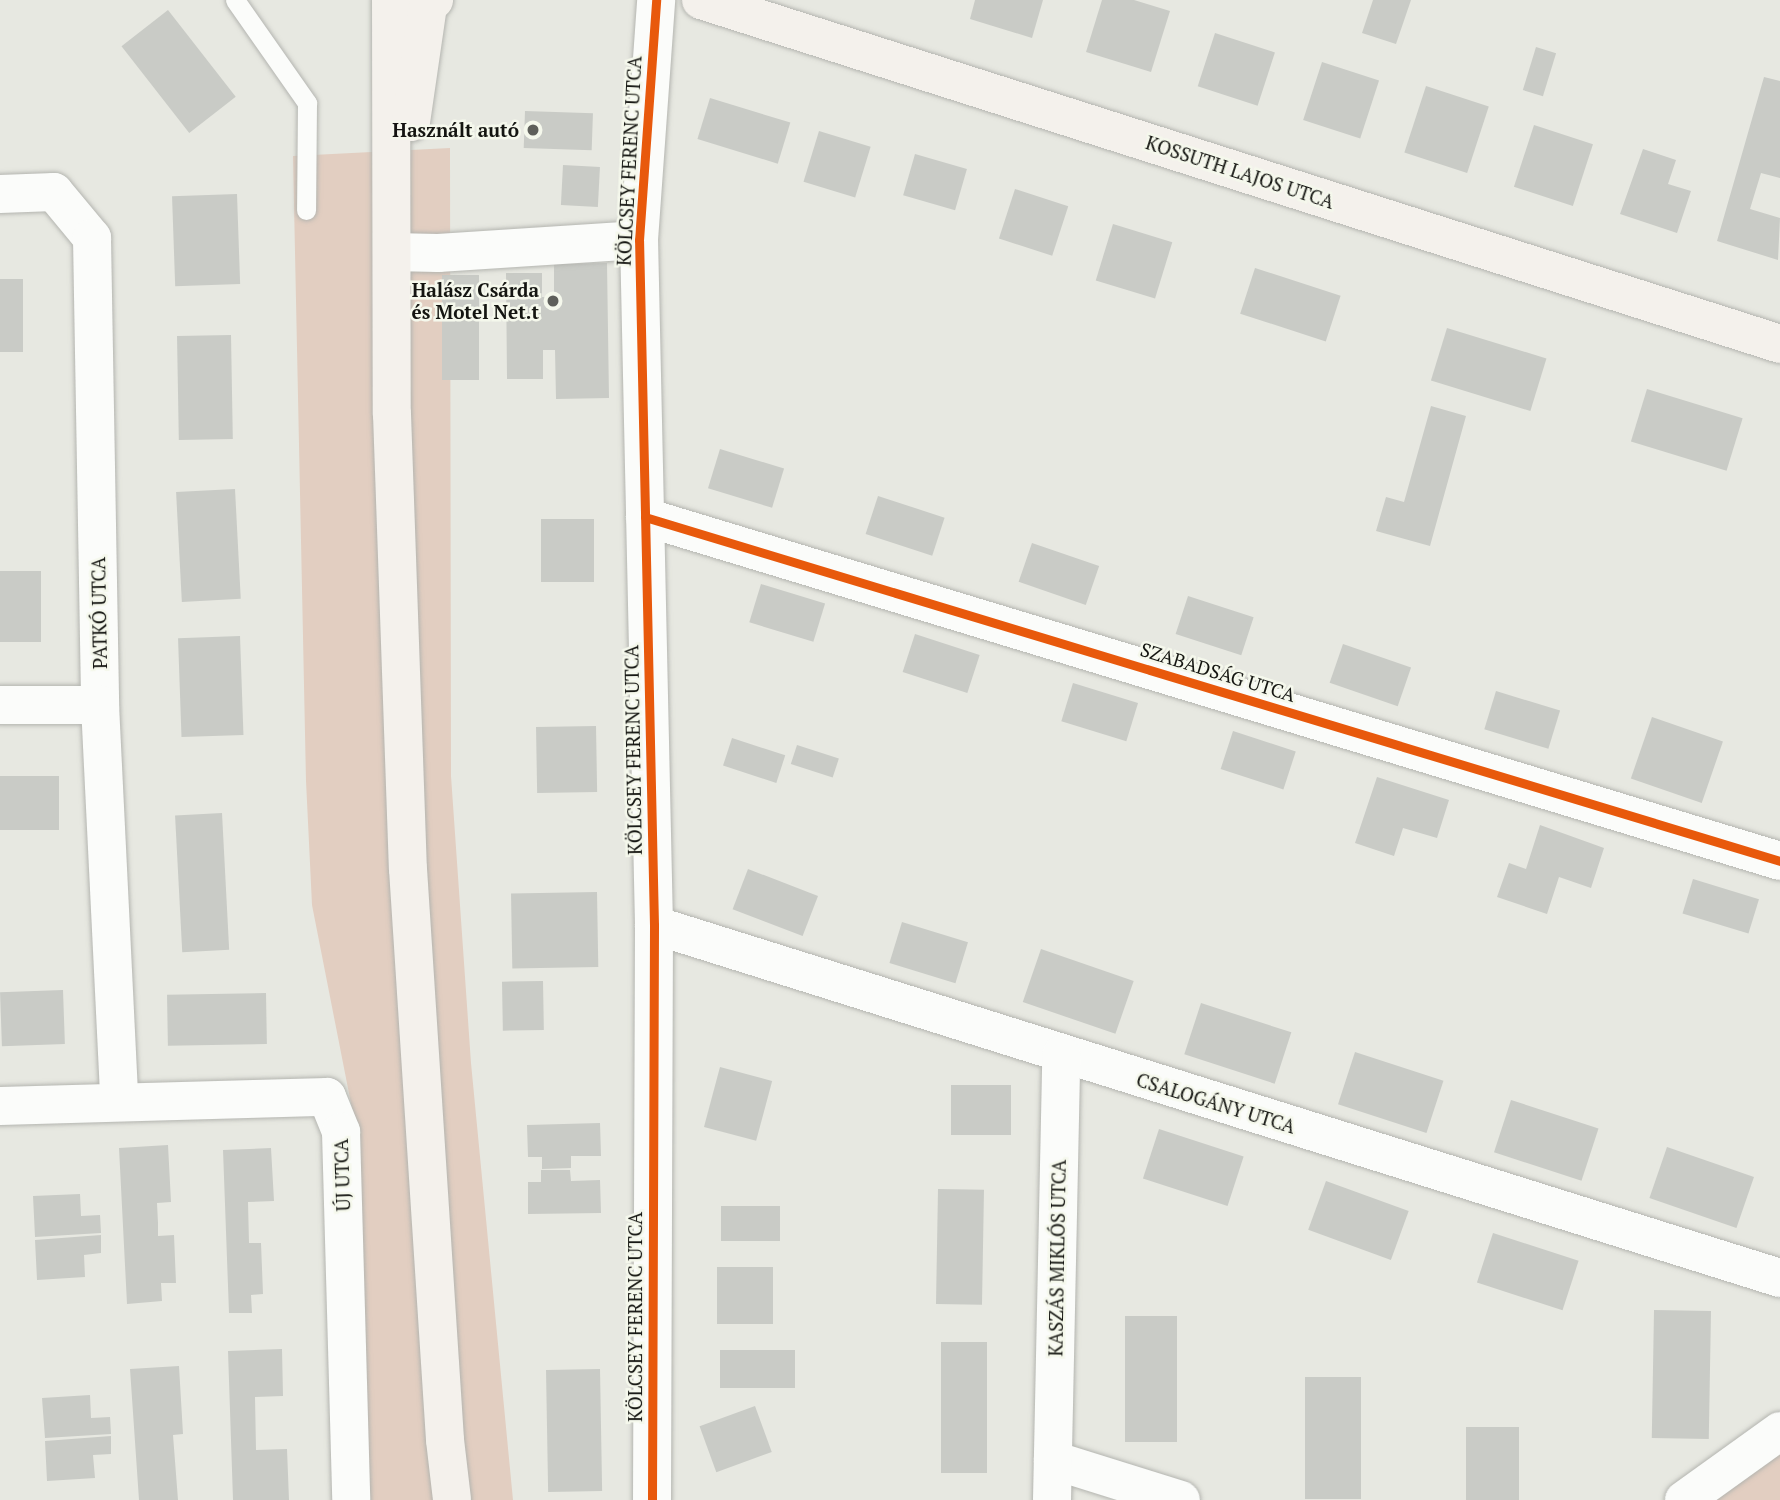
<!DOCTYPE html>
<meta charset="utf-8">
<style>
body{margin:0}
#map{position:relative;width:1780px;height:1500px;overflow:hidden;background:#e7e8e1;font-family:"PT Serif",serif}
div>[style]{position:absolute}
.green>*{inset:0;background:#e2cec1}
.building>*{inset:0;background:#c9cbc6;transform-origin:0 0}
.roads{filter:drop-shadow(0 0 2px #b4b5b0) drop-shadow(0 0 2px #b4b5b0)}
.lane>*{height:19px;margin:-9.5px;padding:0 9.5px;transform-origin:9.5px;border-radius:9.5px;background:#fbfcfa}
.street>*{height:38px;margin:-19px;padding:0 19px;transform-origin:19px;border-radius:19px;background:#fbfcfa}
.secondary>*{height:38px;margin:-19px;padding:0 19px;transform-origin:19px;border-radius:19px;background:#f4f1ec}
.cycleway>*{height:9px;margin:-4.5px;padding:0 4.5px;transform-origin:4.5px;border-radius:4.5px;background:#e8590c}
.dots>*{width:19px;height:19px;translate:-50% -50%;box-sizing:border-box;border:4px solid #f5f8ec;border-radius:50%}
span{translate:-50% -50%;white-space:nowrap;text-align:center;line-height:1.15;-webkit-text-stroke:5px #f5f8ec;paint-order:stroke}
.poi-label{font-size:19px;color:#141511;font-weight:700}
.right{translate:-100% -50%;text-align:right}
.street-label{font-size:19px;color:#141511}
</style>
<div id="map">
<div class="green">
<div style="clip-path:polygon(450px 148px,451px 776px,471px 1063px,513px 1500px,362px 1500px,355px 1124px,312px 905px,306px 781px,293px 156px)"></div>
<div style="clip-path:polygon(1780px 1447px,1780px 1500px,1708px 1500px)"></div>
</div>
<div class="building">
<div style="clip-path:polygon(975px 0,1043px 0,1032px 38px,970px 19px)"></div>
<div style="clip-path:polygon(1102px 0,1134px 0,1170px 11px,1151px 72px,1086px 52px)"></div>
<div style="clip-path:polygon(1373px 0,1411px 0,1396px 44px,1362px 33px)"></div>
<div style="left:168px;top:10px;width:110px;height:59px;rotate:52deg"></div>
<div style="left:1215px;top:33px;width:63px;height:56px;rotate:18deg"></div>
<div style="left:1536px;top:47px;width:21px;height:45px;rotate:17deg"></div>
<div style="left:1322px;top:62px;width:60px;height:61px;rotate:18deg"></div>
<div style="clip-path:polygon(1764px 77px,1780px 81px,1780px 178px,1761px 173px,1750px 209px,1780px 218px,1778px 260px,1717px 241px)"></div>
<div style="left:1426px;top:86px;width:66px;height:70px;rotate:18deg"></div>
<div style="left:710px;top:98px;width:84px;height:43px;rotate:17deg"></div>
<div style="left:525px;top:111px;width:68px;height:37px;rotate:2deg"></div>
<div style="left:1534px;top:125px;width:62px;height:65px;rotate:18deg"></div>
<div style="left:819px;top:131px;width:54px;height:53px;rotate:17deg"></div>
<div style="clip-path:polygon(1643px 149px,1676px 160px,1668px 184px,1691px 191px,1677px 233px,1620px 214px)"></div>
<div style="left:915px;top:154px;width:54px;height:43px;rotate:16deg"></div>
<div style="left:563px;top:165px;width:37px;height:40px;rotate:3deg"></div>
<div style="left:1015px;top:189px;width:56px;height:52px;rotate:18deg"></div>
<div style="left:237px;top:194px;width:90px;height:65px;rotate:88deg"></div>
<div style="left:1113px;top:224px;width:62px;height:59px;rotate:17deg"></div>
<div style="clip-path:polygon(607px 263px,609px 398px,556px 399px,555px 350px,543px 350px,543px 379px,507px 379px,506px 273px,542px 273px,542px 297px,554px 297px,554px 264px)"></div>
<div style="left:1255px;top:268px;width:90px;height:48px;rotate:18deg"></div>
<div style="left:442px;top:275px;width:37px;height:105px"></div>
<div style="left:0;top:279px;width:23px;height:73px"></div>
<div style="left:1447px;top:328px;width:104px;height:55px;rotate:17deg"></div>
<div style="left:231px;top:335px;width:104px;height:54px;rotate:89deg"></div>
<div style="left:1647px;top:389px;width:100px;height:55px;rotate:17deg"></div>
<div style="clip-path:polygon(1431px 406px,1466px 416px,1430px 546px,1376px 531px,1386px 497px,1404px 502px)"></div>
<div style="left:720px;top:449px;width:67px;height:41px;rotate:17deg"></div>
<div style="left:235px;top:489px;width:110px;height:59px;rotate:87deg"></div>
<div style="left:878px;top:496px;width:70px;height:40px;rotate:18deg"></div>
<div style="left:594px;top:519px;width:63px;height:53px;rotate:90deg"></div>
<div style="left:1032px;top:543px;width:71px;height:41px;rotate:19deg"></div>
<div style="left:0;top:571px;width:41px;height:71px"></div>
<div style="left:761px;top:584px;width:67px;height:40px;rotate:17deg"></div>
<div style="left:1188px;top:596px;width:69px;height:40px;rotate:18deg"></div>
<div style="left:915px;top:634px;width:68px;height:40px;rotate:18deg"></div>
<div style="left:240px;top:636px;width:99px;height:62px;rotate:88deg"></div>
<div style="left:1343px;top:644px;width:72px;height:41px;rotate:19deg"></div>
<div style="left:1073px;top:683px;width:68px;height:40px;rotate:17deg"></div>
<div style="left:1496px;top:691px;width:67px;height:40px;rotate:17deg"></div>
<div style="left:1652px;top:717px;width:75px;height:65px;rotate:19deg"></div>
<div style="left:596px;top:726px;width:66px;height:60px;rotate:89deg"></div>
<div style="left:1233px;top:731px;width:66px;height:40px;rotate:18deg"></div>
<div style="left:732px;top:738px;width:56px;height:29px;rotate:18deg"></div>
<div style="left:797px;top:745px;width:44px;height:20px;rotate:18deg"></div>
<div style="left:59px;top:776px;width:54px;height:59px;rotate:90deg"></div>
<div style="clip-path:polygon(1377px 777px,1449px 800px,1437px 838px,1403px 828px,1394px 856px,1355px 843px)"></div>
<div style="left:222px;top:813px;width:137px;height:47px;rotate:87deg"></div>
<div style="clip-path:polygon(1540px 825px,1604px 848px,1591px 888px,1559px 877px,1547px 914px,1497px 897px,1509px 863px,1526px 869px)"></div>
<div style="left:748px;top:869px;width:75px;height:43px;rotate:21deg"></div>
<div style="left:1693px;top:879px;width:69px;height:36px;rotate:17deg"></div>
<div style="left:597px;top:892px;width:75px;height:86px;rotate:89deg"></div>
<div style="left:902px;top:922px;width:69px;height:43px;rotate:17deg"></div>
<div style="left:1041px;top:949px;width:98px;height:56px;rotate:19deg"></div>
<div style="left:543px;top:981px;width:49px;height:41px;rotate:89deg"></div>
<div style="left:63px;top:990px;width:54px;height:63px;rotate:88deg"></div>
<div style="left:266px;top:993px;width:51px;height:99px;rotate:89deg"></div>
<div style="left:1201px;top:1003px;width:95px;height:54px;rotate:18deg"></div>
<div style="left:1355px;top:1052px;width:93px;height:55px;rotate:18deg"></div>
<div style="left:720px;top:1067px;width:54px;height:62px;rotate:15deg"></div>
<div style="left:951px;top:1085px;width:60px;height:50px"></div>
<div style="left:1511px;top:1100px;width:92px;height:55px;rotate:18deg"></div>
<div style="clip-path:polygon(600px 1123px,601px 1156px,571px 1156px,571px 1168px,542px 1169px,542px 1157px,528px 1157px,527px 1125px)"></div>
<div style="left:1159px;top:1129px;width:89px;height:52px;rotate:18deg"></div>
<div style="clip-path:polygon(168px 1145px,171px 1202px,157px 1203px,158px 1223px,158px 1236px,174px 1235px,176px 1283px,161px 1283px,162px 1301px,127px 1304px,119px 1148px)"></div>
<div style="left:1667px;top:1147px;width:92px;height:54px;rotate:19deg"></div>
<div style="clip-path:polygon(271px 1148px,274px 1201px,248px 1202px,249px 1243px,261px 1243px,263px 1294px,251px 1295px,252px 1313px,229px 1313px,223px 1150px)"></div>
<div style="clip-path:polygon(541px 1170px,570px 1170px,571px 1181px,600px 1180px,601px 1213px,528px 1214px,528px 1182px,541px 1182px)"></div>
<div style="left:1326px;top:1181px;width:88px;height:52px;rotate:20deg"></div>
<div style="left:938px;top:1189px;width:46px;height:115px;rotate:1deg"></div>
<div style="clip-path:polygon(80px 1194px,81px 1216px,100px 1215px,101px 1233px,35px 1237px,33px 1196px)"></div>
<div style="left:721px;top:1206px;width:59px;height:35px"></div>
<div style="left:1493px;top:1233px;width:90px;height:52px;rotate:18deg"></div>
<div style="clip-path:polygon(101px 1235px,101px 1253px,84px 1255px,85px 1277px,37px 1280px,35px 1240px)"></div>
<div style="left:717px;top:1267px;width:56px;height:57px"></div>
<div style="left:1711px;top:1311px;width:128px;height:57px;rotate:91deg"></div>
<div style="left:1125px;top:1316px;width:52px;height:126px"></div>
<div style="left:941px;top:1342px;width:46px;height:131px"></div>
<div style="clip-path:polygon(282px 1349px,283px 1396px,255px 1397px,256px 1450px,287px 1449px,289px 1500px,233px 1500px,228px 1351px)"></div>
<div style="left:795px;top:1350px;width:38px;height:75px;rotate:90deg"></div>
<div style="clip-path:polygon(179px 1366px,183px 1434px,173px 1435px,178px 1500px,139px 1500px,130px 1369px)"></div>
<div style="left:600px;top:1369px;width:122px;height:54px;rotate:89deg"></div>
<div style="left:1305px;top:1377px;width:56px;height:122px"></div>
<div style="clip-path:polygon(90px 1395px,91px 1418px,110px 1417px,111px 1434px,45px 1438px,42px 1398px)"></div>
<div style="left:755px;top:1406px;width:49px;height:59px;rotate:70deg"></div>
<div style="left:1466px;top:1427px;width:53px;height:73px"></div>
<div style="clip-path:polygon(111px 1436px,111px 1454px,93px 1455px,95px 1478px,47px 1481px,45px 1441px)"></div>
</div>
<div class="roads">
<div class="lane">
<div style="left:235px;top:0;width:126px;rotate:55deg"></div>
<div style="left:307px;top:103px;width:107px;rotate:90.5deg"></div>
</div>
<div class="street">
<div style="left:0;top:194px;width:54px;rotate:-2.1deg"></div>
<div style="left:54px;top:192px;width:60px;rotate:50.4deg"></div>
<div style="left:92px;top:238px;width:467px;rotate:89deg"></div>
<div style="left:100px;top:705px;width:395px;rotate:87.2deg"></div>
<div style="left:392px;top:252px;width:46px;rotate:1.2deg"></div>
<div style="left:438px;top:253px;width:201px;rotate:-3.7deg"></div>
<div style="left:645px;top:517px;width:1186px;rotate:16.86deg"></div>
<div style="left:0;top:705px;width:100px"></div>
<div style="left:654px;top:925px;width:1180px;rotate:17.41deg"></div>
<div style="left:0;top:1106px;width:327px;rotate:-1.6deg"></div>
<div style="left:327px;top:1097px;width:38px;rotate:68deg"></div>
<div style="left:341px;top:1132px;width:368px;rotate:88.4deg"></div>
<div style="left:1053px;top:1460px;width:134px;rotate:17.4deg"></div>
<div style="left:652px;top:1500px;width:575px;rotate:-89.8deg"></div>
<div style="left:654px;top:925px;width:685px;rotate:-91.25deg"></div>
<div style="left:639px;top:240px;width:241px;rotate:-85.9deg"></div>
<div style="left:1052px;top:1500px;width:445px;rotate:-88.8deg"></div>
<div style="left:1684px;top:1500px;width:118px;rotate:-35.7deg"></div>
</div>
<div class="secondary">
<div style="left:391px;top:0;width:414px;rotate:89.9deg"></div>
<div style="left:392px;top:414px;width:455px;rotate:88deg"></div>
<div style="left:408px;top:869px;width:572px;rotate:86.29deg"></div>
<div style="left:445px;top:1440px;width:60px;rotate:83.3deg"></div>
<div style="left:701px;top:0;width:1133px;rotate:17.68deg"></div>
<div style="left:411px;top:122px;width:118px;rotate:-81.7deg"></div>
<div style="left:428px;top:5px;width:8px;rotate:-40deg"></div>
</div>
</div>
<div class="cycleway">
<div style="left:645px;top:517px;width:1186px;rotate:16.86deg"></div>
<div style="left:652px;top:1500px;width:575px;rotate:-89.8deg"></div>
<div style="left:654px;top:925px;width:685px;rotate:-91.25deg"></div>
<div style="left:639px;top:240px;width:241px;rotate:-85.9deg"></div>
</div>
<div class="dots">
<div style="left:533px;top:130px;background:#5e5f5a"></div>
<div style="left:553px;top:301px;background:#5e5f5a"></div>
</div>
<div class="poi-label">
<span class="right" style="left:519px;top:130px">Használt autó</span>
<span class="right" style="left:539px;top:301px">Halász Csárda<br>és Motel Net.t</span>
</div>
<div class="street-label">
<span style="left:629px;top:161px;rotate:-87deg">KÖLCSEY FERENC UTCA</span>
<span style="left:1240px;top:172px;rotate:18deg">KOSSUTH LAJOS UTCA</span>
<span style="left:99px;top:613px;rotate:-91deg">PATKÓ UTCA</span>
<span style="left:1218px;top:672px;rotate:17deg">SZABADSÁG UTCA</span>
<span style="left:633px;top:750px;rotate:-91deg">KÖLCSEY FERENC UTCA</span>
<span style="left:1216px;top:1103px;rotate:17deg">CSALOGÁNY UTCA</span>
<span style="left:342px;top:1175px;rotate:-92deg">ÚJ UTCA</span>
<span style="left:1057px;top:1258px;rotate:-89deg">KASZÁS MIKLÓS UTCA</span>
<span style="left:635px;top:1317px;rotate:-90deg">KÖLCSEY FERENC UTCA</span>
</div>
</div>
